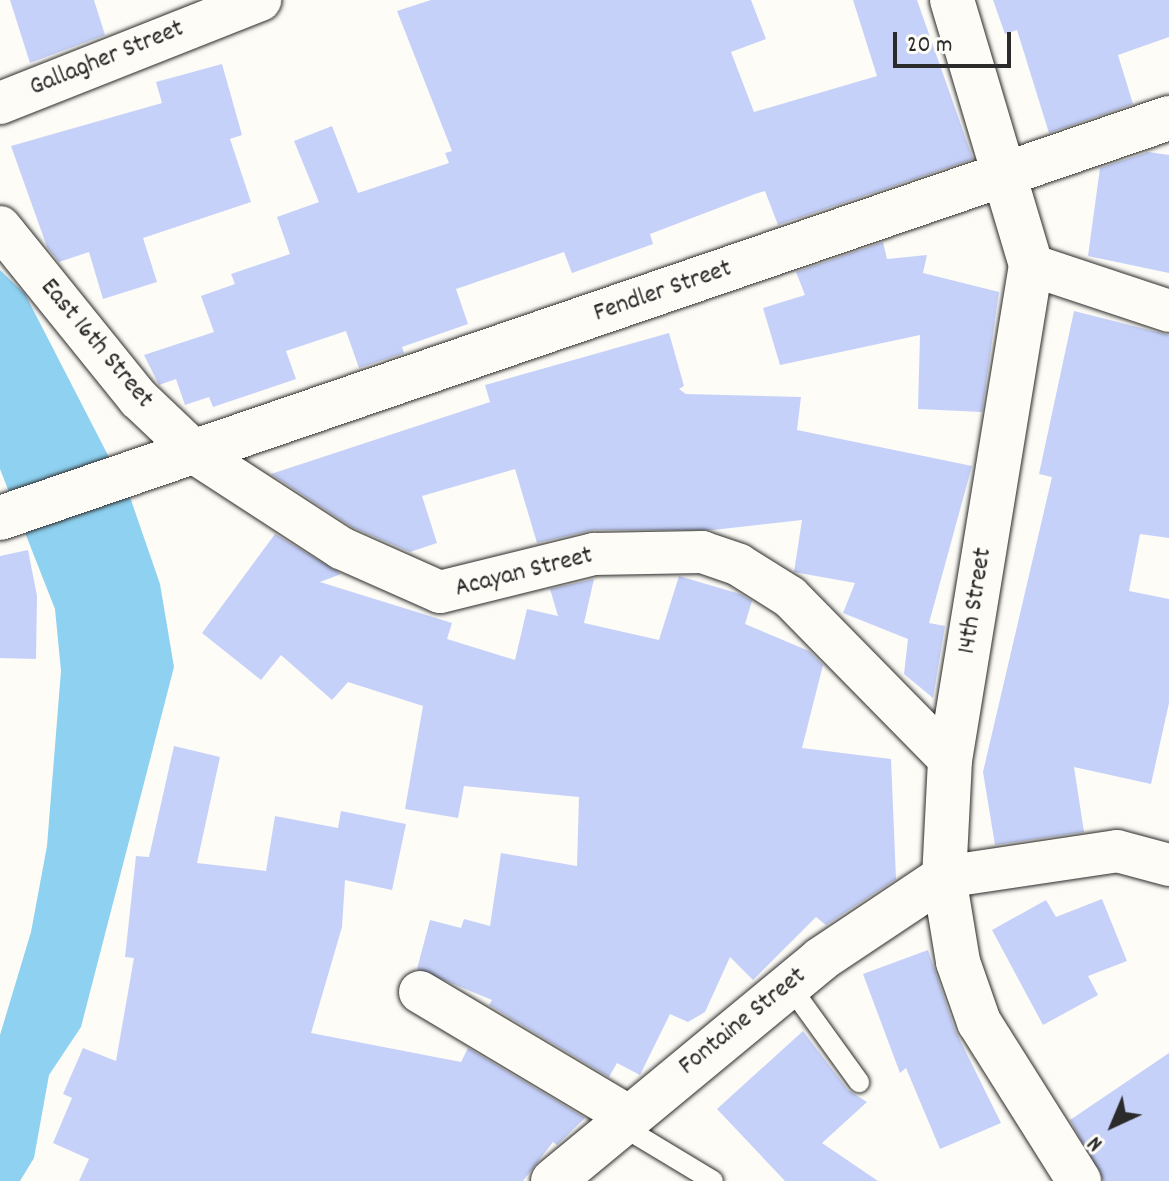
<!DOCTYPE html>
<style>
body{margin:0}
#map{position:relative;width:1169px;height:1181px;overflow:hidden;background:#fdfcf7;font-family:Dekko,sans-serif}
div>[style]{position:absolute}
.water>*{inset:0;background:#8ed1f0}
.building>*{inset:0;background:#c6d1f9}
.roads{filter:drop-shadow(0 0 2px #2b2b2b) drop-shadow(0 0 2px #2b2b2b)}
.service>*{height:20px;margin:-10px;padding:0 10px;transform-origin:10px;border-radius:10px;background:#fdfcf7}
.minor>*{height:42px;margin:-21px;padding:0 21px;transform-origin:21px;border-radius:21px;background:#fdfcf7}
.tertiary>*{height:44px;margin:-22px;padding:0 22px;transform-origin:22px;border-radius:22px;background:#fdfcf7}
.secondary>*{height:44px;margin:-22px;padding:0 22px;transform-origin:22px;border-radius:22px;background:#fdfcf7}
span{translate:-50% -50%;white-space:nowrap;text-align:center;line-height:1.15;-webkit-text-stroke:7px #fdfcf7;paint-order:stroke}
.street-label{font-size:26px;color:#2b2b2b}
.north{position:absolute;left:1073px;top:1085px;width:80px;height:80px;-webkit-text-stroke:6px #fdfcf7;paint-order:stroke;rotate:224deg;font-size:22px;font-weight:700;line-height:32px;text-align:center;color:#2b2b2b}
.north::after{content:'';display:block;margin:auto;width:28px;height:36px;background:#2b2b2b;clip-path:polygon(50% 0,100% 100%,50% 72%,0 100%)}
.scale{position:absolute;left:893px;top:32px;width:118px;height:36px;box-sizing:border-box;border:4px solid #2b2b2b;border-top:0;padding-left:10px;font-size:24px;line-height:28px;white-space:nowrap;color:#2b2b2b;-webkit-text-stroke:6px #fdfcf7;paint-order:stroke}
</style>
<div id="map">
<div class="water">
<div style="clip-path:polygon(0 270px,25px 294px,131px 500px,160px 584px,174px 667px,81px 1027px,49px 1075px,34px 1158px,20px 1181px,0 1181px,0 1035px,31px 932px,47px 846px,61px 671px,55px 609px,0 469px)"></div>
</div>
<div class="building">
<div style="clip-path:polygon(10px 0,94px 0,105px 35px,30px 63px)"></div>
<div style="clip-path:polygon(431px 0,751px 0,766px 39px,731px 52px,754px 112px,877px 76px,853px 0,917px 0,973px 159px,778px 225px,765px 191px,755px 194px,650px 234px,653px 244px,572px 273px,564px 252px,456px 289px,468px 324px,402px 347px,404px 353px,359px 368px,346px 331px,286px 351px,296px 379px,213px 407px,209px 397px,185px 405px,176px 379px,159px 385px,144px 355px,214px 332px,201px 296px,235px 284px,231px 274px,290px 254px,277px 217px,319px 202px,294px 141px,332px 126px,358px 193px,449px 163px,445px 153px,452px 151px,397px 11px)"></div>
<div style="clip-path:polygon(993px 0,1169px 0,1169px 37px,1118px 55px,1133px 104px,1049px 133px,1017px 30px,1005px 34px)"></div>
<div style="clip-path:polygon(222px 64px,242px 135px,230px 139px,251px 202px,143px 238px,157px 282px,103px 299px,89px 252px,59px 262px,47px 247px,11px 146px,162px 103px,156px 82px)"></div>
<div style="clip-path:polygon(1148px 152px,1169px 155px,1169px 273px,1088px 256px,1100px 168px)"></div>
<div style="clip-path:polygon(883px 242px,887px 259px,927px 255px,923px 273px,999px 292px,982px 412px,918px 409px,920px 335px,780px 365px,763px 308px,805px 295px,796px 272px)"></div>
<div style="clip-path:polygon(1074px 311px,1169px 335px,1169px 538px,1140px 534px,1129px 591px,1169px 599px,1169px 703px,1151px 784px,1074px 767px,1084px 832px,995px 845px,983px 772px,1052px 477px,1039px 474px)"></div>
<div style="clip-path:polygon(669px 333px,684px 386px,679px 389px,686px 394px,801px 397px,797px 430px,972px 466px,929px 623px,945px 626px,933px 698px,904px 674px,908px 639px,843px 613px,855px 583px,794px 572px,802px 520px,713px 530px,593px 530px,537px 543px,515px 469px,422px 496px,437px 543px,410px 552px,352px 527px,271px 474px,490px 402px,485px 385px)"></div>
<div style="clip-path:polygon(275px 534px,341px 574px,320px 582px,452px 623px,447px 639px,515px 660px,527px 609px,558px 616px,550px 589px,594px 579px,584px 623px,659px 640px,679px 576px,740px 594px,752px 601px,745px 624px,809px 651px,823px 665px,802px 748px,891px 759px,896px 879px,826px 925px,816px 917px,753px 980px,730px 957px,705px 1012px,688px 1022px,670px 1014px,640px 1075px,617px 1063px,609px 1077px,489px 1005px,492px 1000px,417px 969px,430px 920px,461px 928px,464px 919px,490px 926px,501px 853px,577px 866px,579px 797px,464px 786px,458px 818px,405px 809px,423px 706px,348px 682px,332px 700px,281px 655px,261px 680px,202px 633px)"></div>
<div style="clip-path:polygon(28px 550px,37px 596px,36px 659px,0 658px,0 556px)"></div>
<div style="clip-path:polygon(174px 746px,220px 757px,197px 863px,266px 871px,275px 816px,338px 828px,341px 811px,406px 824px,392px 890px,345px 880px,342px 927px,311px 1033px,461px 1062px,468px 1048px,585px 1118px,557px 1145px,553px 1142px,523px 1181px,79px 1181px,89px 1159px,53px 1143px,72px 1098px,63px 1094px,83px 1048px,116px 1061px,134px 958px,125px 957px,136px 856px,149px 857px)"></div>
<div style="clip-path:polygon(1102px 899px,1127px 961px,1088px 976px,1098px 995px,1043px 1025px,992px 930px,1046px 900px,1056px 917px)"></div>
<div style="clip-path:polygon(928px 950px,955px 1030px,1001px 1123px,940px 1149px,906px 1068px,900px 1073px,863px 974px)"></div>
<div style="clip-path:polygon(803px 1031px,848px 1090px,867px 1102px,822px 1143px,878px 1181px,785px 1181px,717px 1109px)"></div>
<div style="clip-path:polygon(1169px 1053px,1169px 1181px,1104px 1181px,1070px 1120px)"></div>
</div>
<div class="roads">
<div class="service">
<div style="left:789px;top:985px;width:120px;rotate:54.2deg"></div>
<div style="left:617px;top:1123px;width:112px;rotate:31.1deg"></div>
</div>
<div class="minor">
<div style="left:0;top:103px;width:280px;rotate:-21.6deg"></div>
<div style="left:0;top:227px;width:221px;rotate:51.1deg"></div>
<div style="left:139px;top:399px;width:81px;rotate:43.5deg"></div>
<div style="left:198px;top:455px;width:171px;rotate:33deg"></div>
<div style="left:341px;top:548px;width:108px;rotate:24deg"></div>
<div style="left:440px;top:592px;width:159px;rotate:-13.9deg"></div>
<div style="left:594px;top:554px;width:108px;rotate:-1.1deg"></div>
<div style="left:702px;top:552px;width:39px;rotate:19deg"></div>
<div style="left:739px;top:565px;width:60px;rotate:32.1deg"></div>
<div style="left:790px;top:597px;width:228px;rotate:45.5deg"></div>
<div style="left:1031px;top:265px;width:145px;rotate:18.4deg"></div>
<div style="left:944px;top:877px;width:175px;rotate:-8.5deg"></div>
<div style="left:1117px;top:851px;width:54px;rotate:15.1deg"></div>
<div style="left:420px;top:992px;width:240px;rotate:30.8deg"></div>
</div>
<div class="tertiary">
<div style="left:553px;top:1181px;width:348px;rotate:-39.6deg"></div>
<div style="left:821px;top:959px;width:148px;rotate:-33.7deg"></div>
</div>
<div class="secondary">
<div style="left:952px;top:0;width:277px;rotate:73.4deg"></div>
<div style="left:1031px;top:265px;width:502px;rotate:99.29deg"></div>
<div style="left:950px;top:760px;width:117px;rotate:92.9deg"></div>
<div style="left:944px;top:877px;width:86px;rotate:80.6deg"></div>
<div style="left:958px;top:962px;width:64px;rotate:70.7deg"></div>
<div style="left:979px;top:1022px;width:188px;rotate:57.8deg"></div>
<div style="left:0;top:518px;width:1236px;rotate:-18.89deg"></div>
</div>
</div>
<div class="street-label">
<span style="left:107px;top:59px;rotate:-22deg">Gallagher Street</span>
<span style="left:663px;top:292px;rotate:-19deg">Fendler Street</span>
<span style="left:96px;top:344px;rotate:50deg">East 16th Street</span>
<span style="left:524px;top:573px;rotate:-14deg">Acayan Street</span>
<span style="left:976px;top:601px;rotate:-81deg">14th Street</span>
<span style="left:743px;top:1022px;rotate:-39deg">Fontaine Street</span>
</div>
<div class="north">N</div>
<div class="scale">20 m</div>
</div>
